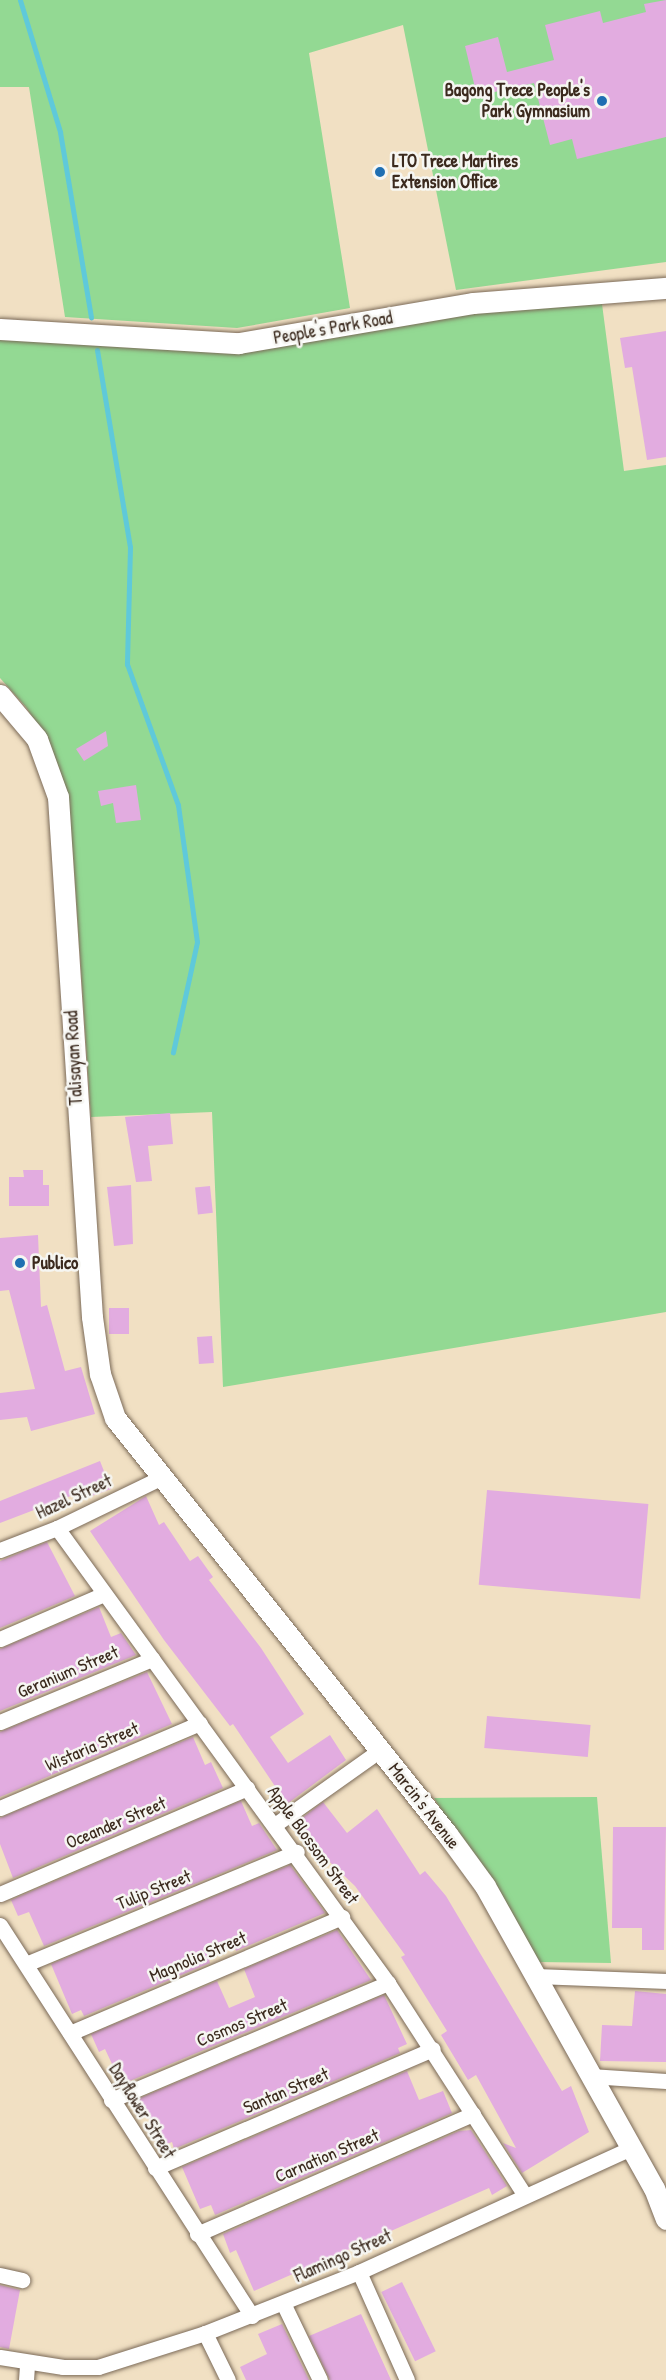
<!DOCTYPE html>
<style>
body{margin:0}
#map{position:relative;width:666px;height:2380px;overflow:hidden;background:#f1e0c3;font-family:"Patrick Hand",sans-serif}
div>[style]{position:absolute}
.green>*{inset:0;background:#93d993}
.stream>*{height:5px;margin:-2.5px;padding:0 2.5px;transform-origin:2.5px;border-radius:2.5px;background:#5fc9da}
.building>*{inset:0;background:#e2ace0;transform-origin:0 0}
.roads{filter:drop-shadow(0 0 2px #7b6a58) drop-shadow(0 0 2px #7b6a58)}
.street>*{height:15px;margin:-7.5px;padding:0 7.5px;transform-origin:7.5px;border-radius:7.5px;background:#fff}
.secondary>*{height:21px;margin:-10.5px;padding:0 10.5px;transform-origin:10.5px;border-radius:10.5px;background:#fff}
.dots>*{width:16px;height:16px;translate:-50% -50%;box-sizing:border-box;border:3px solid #f6f6f2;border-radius:50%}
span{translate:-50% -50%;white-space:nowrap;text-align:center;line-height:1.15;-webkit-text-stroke:5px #f6f6f2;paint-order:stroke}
.poi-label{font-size:18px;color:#3b2a1e;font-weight:700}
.right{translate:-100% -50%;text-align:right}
.left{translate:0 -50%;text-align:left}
.street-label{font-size:18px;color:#3b2a1e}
</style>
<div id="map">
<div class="green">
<div style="clip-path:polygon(0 0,666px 0,666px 262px,456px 290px,403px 25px,309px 53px,350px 308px,237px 328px,65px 317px,29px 87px,0 87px)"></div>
<div style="clip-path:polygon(602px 304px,624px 471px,666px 465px,666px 1312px,223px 1387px,212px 1112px,91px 1117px,73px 853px,62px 788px,48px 742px,26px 707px,0 678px,0 339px,228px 353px,484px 310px)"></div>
<div style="clip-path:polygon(597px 1797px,611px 1963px,537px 1962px,434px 1798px)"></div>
</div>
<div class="stream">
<div style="left:20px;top:0;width:138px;rotate:73.1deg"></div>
<div style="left:60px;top:132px;width:188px;rotate:80.5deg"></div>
<div style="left:97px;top:350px;width:200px;rotate:80.5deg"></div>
<div style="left:130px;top:547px;width:117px;rotate:91.5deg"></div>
<div style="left:127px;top:664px;width:150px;rotate:70.1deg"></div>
<div style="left:178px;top:805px;width:138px;rotate:82.1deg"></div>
<div style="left:197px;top:942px;width:113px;rotate:102.3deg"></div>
</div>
<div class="building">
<div style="clip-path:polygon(666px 0,666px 137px,577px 159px,572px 139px,550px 145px,534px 83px,477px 96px,465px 46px,498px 37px,507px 72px,554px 60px,545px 25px,600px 11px,603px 23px,646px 12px,644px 4px)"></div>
<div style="clip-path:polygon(666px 331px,666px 457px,647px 460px,632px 367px,625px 368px,620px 338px)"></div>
<div style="clip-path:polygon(106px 731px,108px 746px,84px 761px,76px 749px)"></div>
<div style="clip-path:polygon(136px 785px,141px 820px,116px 823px,113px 803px,101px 806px,98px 791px)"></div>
<div style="clip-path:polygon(170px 1113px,173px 1144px,148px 1146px,152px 1181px,136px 1182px,125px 1117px)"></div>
<div style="clip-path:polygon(23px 1170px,43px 1170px,43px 1185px,49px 1185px,49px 1206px,9px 1206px,9px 1177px,24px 1177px)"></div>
<div style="clip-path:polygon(131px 1185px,133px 1244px,114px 1246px,107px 1187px)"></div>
<div style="left:210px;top:1186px;width:27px;height:15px;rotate:84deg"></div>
<div style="clip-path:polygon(38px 1235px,41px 1307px,47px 1305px,65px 1371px,81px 1367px,95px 1414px,31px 1431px,27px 1417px,0 1420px,0 1393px,35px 1389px,9px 1290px,0 1291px,0 1238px)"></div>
<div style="left:109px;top:1308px;width:20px;height:26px"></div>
<div style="left:212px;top:1336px;width:27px;height:15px;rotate:86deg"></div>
<div style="clip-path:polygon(100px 1461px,111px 1489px,92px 1496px,89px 1489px,0 1523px,0 1501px)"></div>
<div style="left:487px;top:1490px;width:162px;height:95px;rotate:5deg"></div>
<div style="clip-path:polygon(146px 1496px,159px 1525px,164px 1522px,190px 1561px,198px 1556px,213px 1577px,209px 1580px,261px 1648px,304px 1714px,270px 1737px,288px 1763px,330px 1735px,346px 1760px,287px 1804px,233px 1724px,230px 1726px,164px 1640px,90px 1531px)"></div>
<div style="clip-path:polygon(47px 1542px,75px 1596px,0 1628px,0 1561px)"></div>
<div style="clip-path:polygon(99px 1607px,111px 1637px,121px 1633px,136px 1655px,0 1711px,0 1649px)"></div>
<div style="clip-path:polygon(147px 1672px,172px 1724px,0 1797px,0 1732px)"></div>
<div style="left:487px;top:1716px;width:104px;height:32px;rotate:5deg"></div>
<div style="clip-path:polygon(193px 1737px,205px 1765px,211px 1762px,223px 1788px,13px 1878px,0 1844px,0 1818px)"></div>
<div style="clip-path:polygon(241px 1801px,252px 1826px,259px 1823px,277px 1850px,44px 1946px,29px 1912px,18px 1916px,11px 1900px)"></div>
<div style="clip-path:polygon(323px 1802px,347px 1833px,377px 1809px,420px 1875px,425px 1871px,446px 1896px,562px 2091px,571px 2086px,589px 2132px,522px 2173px,503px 2143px,516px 2148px,503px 2124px,476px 2075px,468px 2080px,441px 2035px,447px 2031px,401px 1957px,405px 1955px,355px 1886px,315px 1848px,318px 1846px,298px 1821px)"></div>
<div style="clip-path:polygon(613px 1827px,666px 1827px,664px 1950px,642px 1950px,642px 1928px,612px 1928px)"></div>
<div style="clip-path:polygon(290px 1865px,325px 1913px,236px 1951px,234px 1945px,208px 1956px,210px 1963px,84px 2016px,81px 2010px,72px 2014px,51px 1964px)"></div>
<div style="clip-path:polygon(337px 1930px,371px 1980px,125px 2083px,123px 2077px,119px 2079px,105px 2049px,99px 2052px,91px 2034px,217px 1981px,229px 2008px,255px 1997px,244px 1969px)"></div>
<div style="clip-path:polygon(635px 1991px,666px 1994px,666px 2062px,600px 2061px,602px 2025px,632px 2026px)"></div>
<div style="clip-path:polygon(384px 1995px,407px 2044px,398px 2048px,400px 2053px,174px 2149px,172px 2142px,162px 2146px,148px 2113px,139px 2117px,133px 2101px)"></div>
<div style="clip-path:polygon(407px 2071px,419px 2100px,443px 2091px,452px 2113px,215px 2215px,211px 2205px,200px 2209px,182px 2167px)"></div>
<div style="clip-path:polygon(471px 2130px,507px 2186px,492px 2195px,489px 2188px,254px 2291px,236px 2250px,230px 2253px,223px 2234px,459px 2131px)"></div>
<div style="left:402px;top:2282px;width:77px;height:23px;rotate:64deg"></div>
<div style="clip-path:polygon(0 2285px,20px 2290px,9px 2349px,0 2347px)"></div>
<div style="clip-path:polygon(361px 2314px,391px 2380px,330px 2380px,309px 2336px)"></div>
<div style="clip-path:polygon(282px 2324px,309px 2380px,246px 2380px,240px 2367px,267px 2354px,258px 2334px)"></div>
</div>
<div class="roads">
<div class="street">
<div style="left:57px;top:1528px;width:563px;rotate:53.97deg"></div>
<div style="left:388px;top:1983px;width:251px;rotate:57.2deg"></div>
<div style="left:0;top:1550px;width:61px;rotate:-21.1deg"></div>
<div style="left:57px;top:1528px;width:117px;rotate:-25.9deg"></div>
<div style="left:0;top:1639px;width:113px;rotate:-23.4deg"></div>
<div style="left:0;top:1722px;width:165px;rotate:-22.5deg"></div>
<div style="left:0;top:1808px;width:217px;rotate:-23deg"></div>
<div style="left:276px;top:1824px;width:128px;rotate:-35.4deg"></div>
<div style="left:0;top:1894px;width:269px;rotate:-23.2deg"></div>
<div style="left:0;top:1925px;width:465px;rotate:57.2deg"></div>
<div style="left:26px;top:1964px;width:293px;rotate:-22.5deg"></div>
<div style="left:537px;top:1976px;width:129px;rotate:2.2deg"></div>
<div style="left:70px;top:2033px;width:296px;rotate:-23.1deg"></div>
<div style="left:590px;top:2076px;width:76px;rotate:3.8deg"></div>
<div style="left:111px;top:2100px;width:301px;rotate:-22.9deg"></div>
<div style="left:155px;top:2168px;width:302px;rotate:-23.2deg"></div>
<div style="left:197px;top:2234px;width:301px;rotate:-23.5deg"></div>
<div style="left:359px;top:2272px;width:118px;rotate:66deg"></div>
<div style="left:0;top:2275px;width:23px;rotate:13deg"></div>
<div style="left:283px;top:2303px;width:85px;rotate:64.3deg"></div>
<div style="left:205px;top:2333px;width:52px;rotate:63.9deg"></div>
<div style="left:0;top:2357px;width:64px;rotate:9deg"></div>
<div style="left:63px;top:2367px;width:35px"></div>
<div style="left:98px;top:2367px;width:112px;rotate:-17.6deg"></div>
<div style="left:205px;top:2333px;width:166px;rotate:-21.6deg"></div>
<div style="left:359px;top:2272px;width:297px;rotate:-24.5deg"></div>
<div style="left:26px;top:2380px;width:16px;rotate:-86deg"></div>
</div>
<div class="secondary">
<div style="left:0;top:329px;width:239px;rotate:3.4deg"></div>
<div style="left:239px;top:343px;width:238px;rotate:-9.7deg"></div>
<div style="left:474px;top:303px;width:193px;rotate:-4.5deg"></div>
<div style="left:0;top:695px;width:57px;rotate:49.9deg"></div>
<div style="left:37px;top:739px;width:62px;rotate:70.1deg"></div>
<div style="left:58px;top:797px;width:521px;rotate:86.26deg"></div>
<div style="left:92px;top:1317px;width:58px;rotate:82deg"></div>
<div style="left:100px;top:1374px;width:46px;rotate:71.2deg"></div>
<div style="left:115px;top:1418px;width:532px;rotate:51.41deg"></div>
<div style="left:447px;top:1834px;width:64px;rotate:53.8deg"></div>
<div style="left:485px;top:1886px;width:346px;rotate:60.8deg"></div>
<div style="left:654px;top:2188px;width:33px;rotate:69deg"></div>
</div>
</div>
<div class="dots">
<div style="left:602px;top:101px;background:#1f6fb2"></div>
<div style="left:380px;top:172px;background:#1f6fb2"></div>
<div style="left:20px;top:1263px;background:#1f6fb2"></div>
</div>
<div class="poi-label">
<span class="right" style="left:590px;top:101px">Bagong Trece People's<br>Park Gymnasium</span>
<span class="left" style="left:392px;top:172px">LTO Trece Martires<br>Extension Office</span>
<span class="left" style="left:32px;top:1263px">Publico</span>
</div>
<div class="street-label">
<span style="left:333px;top:328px;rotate:-10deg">People's Park Road</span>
<span style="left:74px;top:1058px;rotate:-93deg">Talisayan Road</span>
<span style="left:74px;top:1497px;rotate:-25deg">Hazel Street</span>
<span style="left:68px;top:1672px;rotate:-23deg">Geranium Street</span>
<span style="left:92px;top:1747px;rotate:-23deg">Wistaria Street</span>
<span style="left:424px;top:1806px;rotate:52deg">Marcin's Avenue</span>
<span style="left:116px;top:1823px;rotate:-23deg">Oceander Street</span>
<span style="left:313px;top:1845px;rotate:54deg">Apple Blossom Street</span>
<span style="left:154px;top:1890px;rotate:-22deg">Tulip Street</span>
<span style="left:198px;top:1957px;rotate:-23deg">Magnolia Street</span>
<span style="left:242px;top:2023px;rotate:-23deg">Cosmos Street</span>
<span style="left:286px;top:2091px;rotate:-23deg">Santan Street</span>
<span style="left:142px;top:2111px;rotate:58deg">Dayflower Street</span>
<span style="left:327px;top:2156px;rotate:-23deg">Carnation Street</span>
<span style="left:343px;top:2256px;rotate:-24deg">Flamingo Street</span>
</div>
</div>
